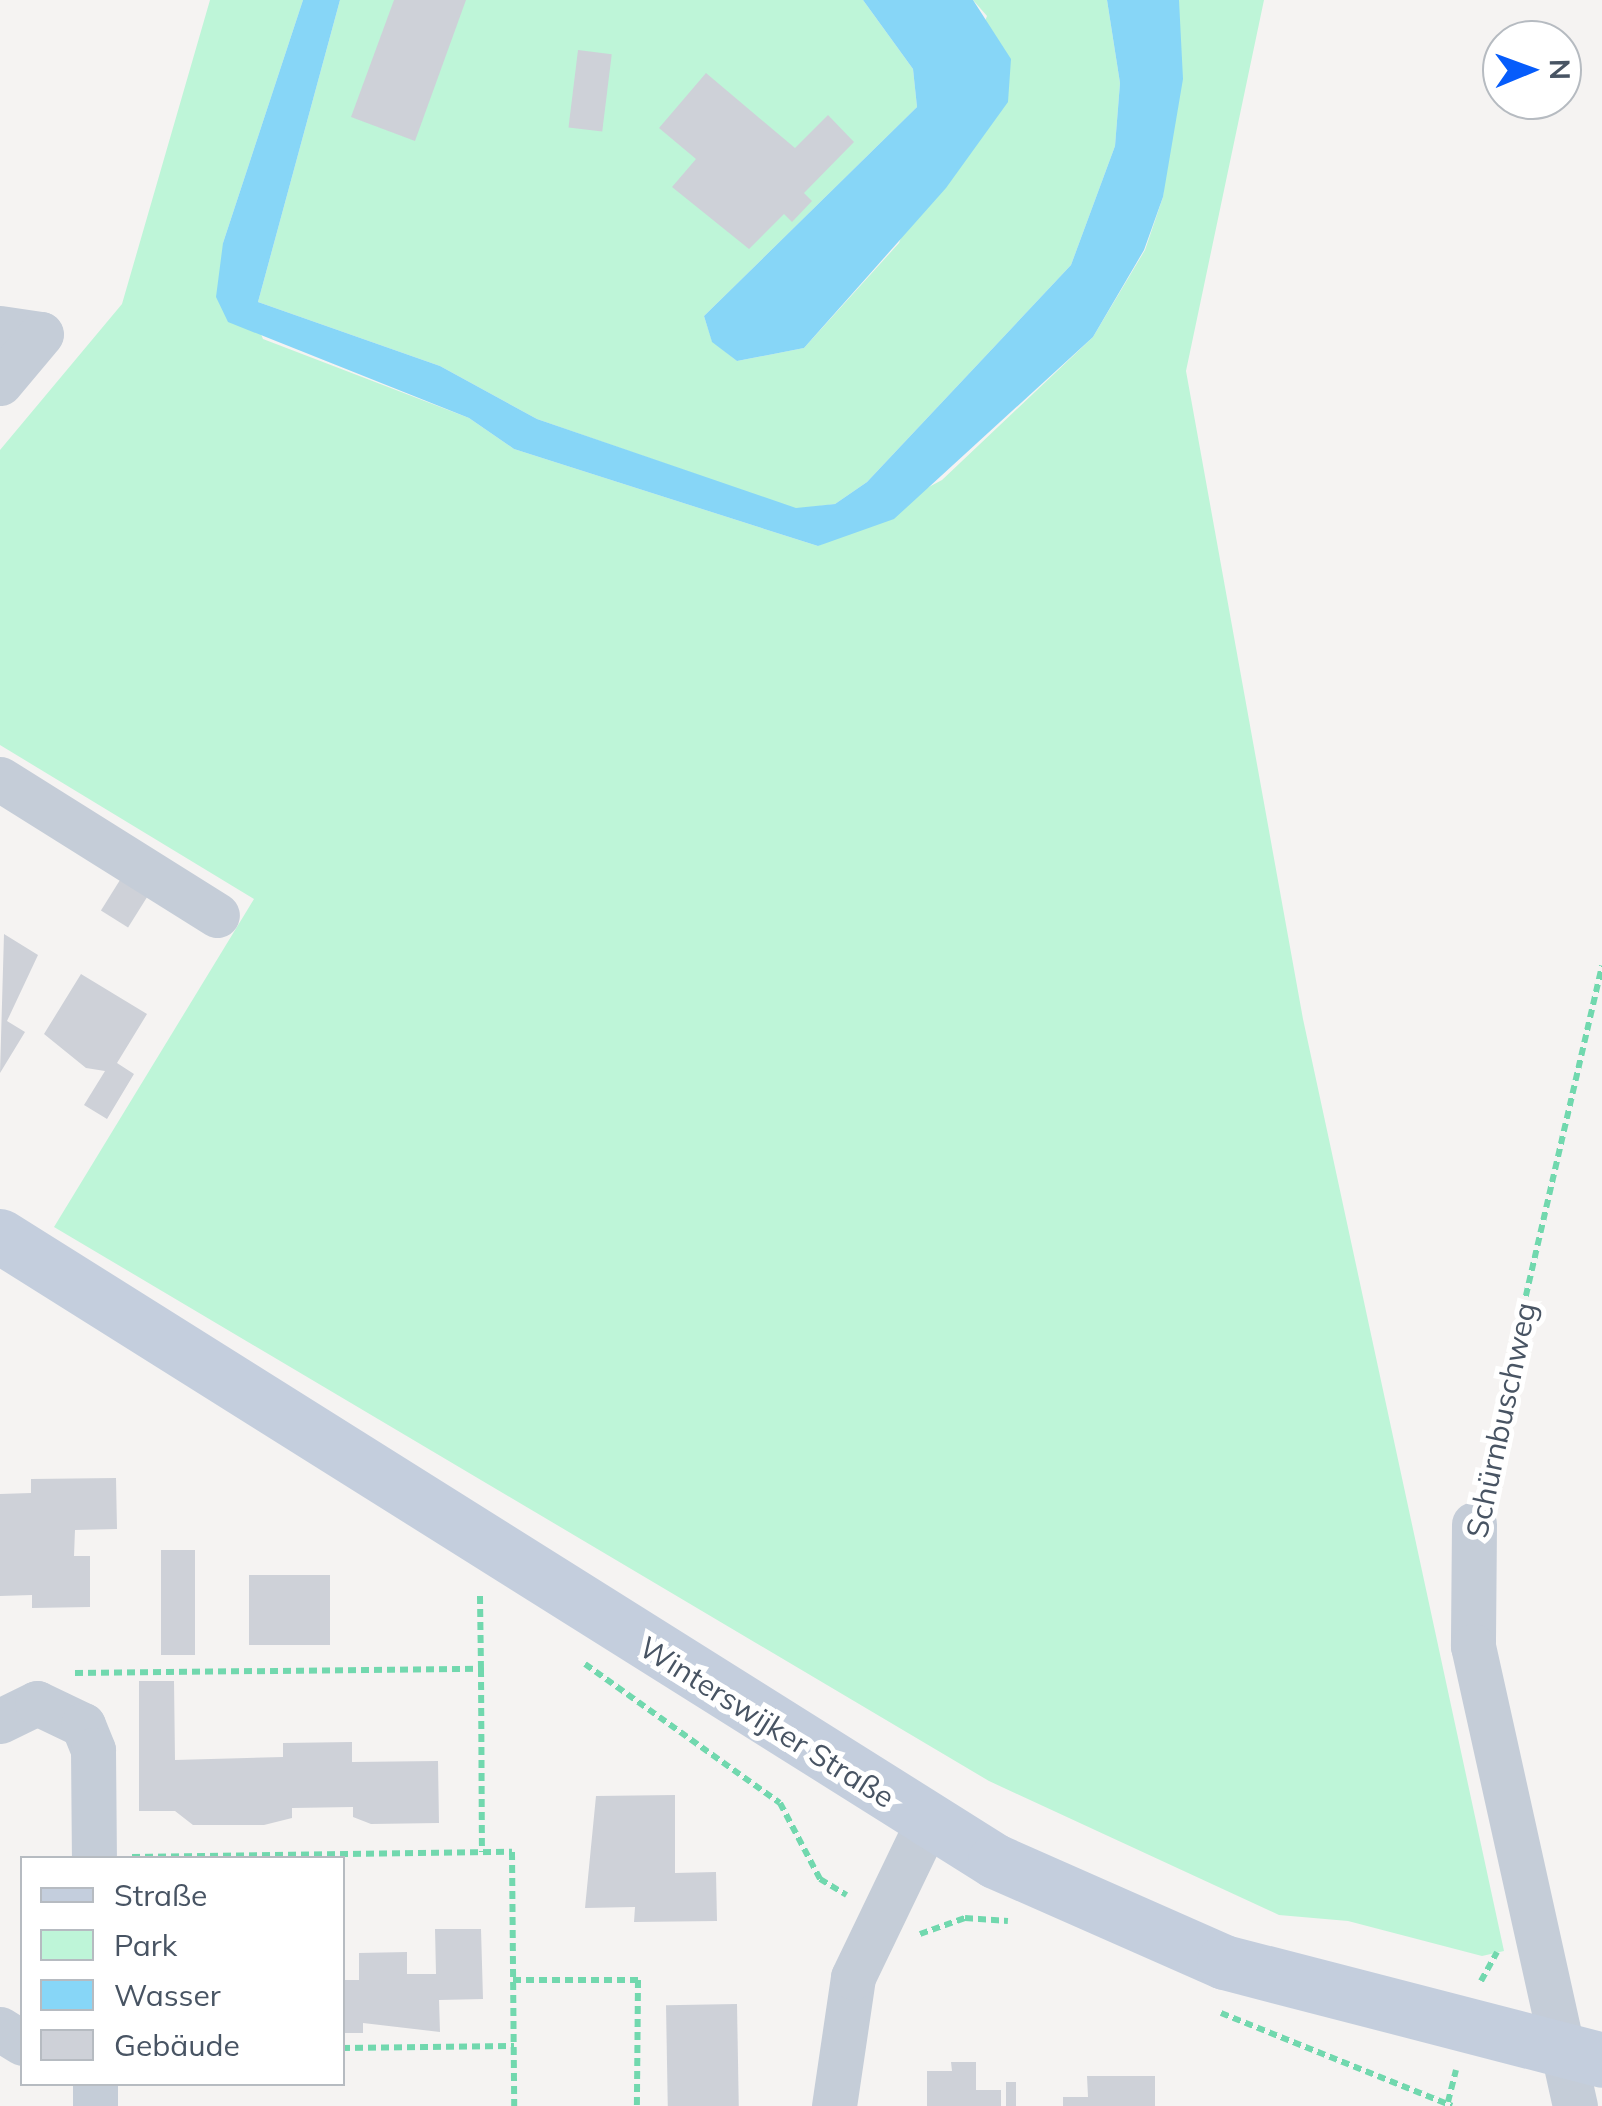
<!DOCTYPE html>
<meta charset="utf-8">
<style>
body{margin:0}
#map{position:relative;width:1602px;height:2106px;overflow:hidden;background:#f5f3f2;font-family:Mulish,sans-serif}
div>[style]{position:absolute}
.green>*{inset:0;background:#bef5d8}
.water>*{inset:0;background:#87d6f7}
.building>*{inset:0;background:#ced1d8;transform-origin:0 0}
.path>*{height:6px;margin-top:-3px;transform-origin:0;background:repeating-linear-gradient(90deg,#71d8ae 0 8px,transparent 0 13px)}
.minor>*{height:45px;margin:-22.5px;padding:0 22.5px;transform-origin:22.5px;border-radius:22.5px;background:#c5cdd8}
.secondary>*{height:55px;margin:-27.5px;padding:0 27.5px;transform-origin:27.5px;border-radius:27.5px;background:#c4cedd}
span{translate:-50% -50%;white-space:nowrap;text-align:center;line-height:1.15;-webkit-text-stroke:10px #fff;paint-order:stroke}
.street-label{font-size:30px;color:#485463}
.legend{position:absolute;left:20px;top:1856px;width:325px;height:230px;box-sizing:border-box;background:#fff;border:2px solid #b6bbc1;margin:0;padding:12px 18px;list-style:none;font-size:30px;color:#485463}
.legend li{display:flex;align-items:center;gap:20px;height:50px}
.legend b{width:50px;border:2px solid #b6bbc1}
.north{position:absolute;left:1482px;top:20px;width:100px;height:100px;box-sizing:border-box;background:#fff;border:2px solid #b6bbc1;border-radius:50%;rotate:89deg;font-size:28px;font-weight:700;line-height:40px;text-align:center;color:#485463}
.north::after{content:'';display:block;margin:auto;width:35px;height:45px;background:#065cfb;clip-path:polygon(50% 0,100% 100%,50% 72%,0 100%)}
</style>
<div id="map">
<div class="green">
<div style="clip-path:polygon(210px 0,303px 0,223px 243px,263px 339px,469px 418px,514px 449px,818px 546px,942px 480px,1093px 337px,1145px 250px,1163px 197px,1179px 0,1264px 0,1186px 371px,1303px 1019px,1504px 1951px,1482px 1956px,1348px 1921px,1279px 1915px,989px 1781px,54px 1227px,254px 899px,0 745px,0 450px,122px 304px)"></div>
<div style="clip-path:polygon(340px 0,863px 0,913px 69px,917px 107px,704px 316px,712px 341px,737px 361px,804px 348px,899px 243px,987px 16px,973px 0,1107px 0,1120px 83px,1115px 146px,1071px 265px,867px 482px,835px 504px,796px 509px,537px 419px,440px 366px,258px 302px)"></div>
</div>
<div class="water">
<div style="clip-path:polygon(303px 0,340px 0,258px 302px,440px 366px,537px 419px,796px 508px,835px 504px,867px 482px,1071px 265px,1115px 146px,1120px 83px,1107px 0,1179px 0,1183px 79px,1163px 197px,1144px 250px,1093px 337px,894px 519px,818px 546px,514px 449px,469px 418px,228px 322px,216px 297px,223px 243px)"></div>
<div style="clip-path:polygon(863px 0,973px 0,1011px 59px,1008px 102px,946px 188px,804px 348px,737px 361px,712px 342px,704px 316px,917px 107px,913px 69px)"></div>
</div>
<div class="building">
<div style="clip-path:polygon(394px 0,466px 0,415px 141px,351px 117px)"></div>
<div style="left:578px;top:50px;width:34px;height:78px;rotate:7deg"></div>
<div style="clip-path:polygon(706px 73px,795px 148px,828px 115px,854px 142px,804px 193px,812px 201px,792px 222px,784px 214px,749px 249px,672px 187px,696px 159px,659px 128px)"></div>
<div style="left:120px;top:880px;width:32px;height:36px;rotate:32deg"></div>
<div style="clip-path:polygon(4px 934px,38px 955px,7px 1021px,25px 1032px,0 1073px)"></div>
<div style="clip-path:polygon(81px 974px,147px 1014px,117px 1063px,134px 1074px,107px 1119px,84px 1105px,105px 1071px,86px 1068px,44px 1034px)"></div>
<div style="clip-path:polygon(116px 1478px,117px 1529px,75px 1530px,74px 1556px,90px 1556px,90px 1607px,32px 1608px,32px 1595px,0 1596px,0 1494px,31px 1493px,31px 1479px)"></div>
<div style="left:161px;top:1550px;width:34px;height:105px"></div>
<div style="left:249px;top:1575px;width:81px;height:70px"></div>
<div style="clip-path:polygon(139px 1681px,174px 1681px,175px 1760px,283px 1757px,283px 1743px,352px 1742px,352px 1762px,438px 1761px,439px 1823px,371px 1824px,353px 1817px,353px 1807px,292px 1808px,292px 1818px,264px 1825px,193px 1825px,175px 1811px,139px 1811px)"></div>
<div style="clip-path:polygon(675px 1795px,675px 1873px,716px 1872px,717px 1921px,634px 1922px,635px 1907px,585px 1908px,596px 1796px)"></div>
<div style="clip-path:polygon(435px 1929px,481px 1929px,483px 1999px,439px 2000px,440px 2032px,363px 2023px,363px 2033px,342px 2033px,342px 1980px,359px 1980px,359px 1953px,407px 1952px,407px 1974px,436px 1974px)"></div>
<div style="left:737px;top:2004px;width:102px;height:71px;rotate:89deg"></div>
<div style="clip-path:polygon(951px 2062px,976px 2062px,976px 2090px,1001px 2090px,1001px 2106px,927px 2106px,927px 2071px,952px 2071px)"></div>
<div style="clip-path:polygon(1087px 2076px,1155px 2076px,1155px 2106px,1063px 2106px,1063px 2097px,1088px 2097px)"></div>
<div style="left:1006px;top:2082px;width:10px;height:24px"></div>
</div>
<div class="path">
<div style="left:1482px;top:1486px;width:534px;rotate:-77.01deg"></div>
<div style="left:585px;top:1664px;width:239px;rotate:35.5deg"></div>
<div style="left:780px;top:1803px;width:86px;rotate:62.2deg"></div>
<div style="left:820px;top:1879px;width:31px;rotate:31deg"></div>
<div style="left:481px;top:1669px;width:183px;rotate:89.7deg"></div>
<div style="left:75px;top:1673px;width:406px;rotate:-0.6deg"></div>
<div style="left:481px;top:1669px;width:76px;rotate:-90.8deg"></div>
<div style="left:132px;top:1857px;width:380px;rotate:-0.8deg"></div>
<div style="left:512px;top:1852px;width:254px;rotate:89.5deg"></div>
<div style="left:920px;top:1934px;width:48px;rotate:-19.6deg"></div>
<div style="left:965px;top:1918px;width:43px;rotate:4deg"></div>
<div style="left:513px;top:1980px;width:125px"></div>
<div style="left:638px;top:1980px;width:126px;rotate:90.5deg"></div>
<div style="left:1481px;top:1981px;width:33px;rotate:-61deg"></div>
<div style="left:1221px;top:2013px;width:249px;rotate:21.9deg"></div>
<div style="left:342px;top:2048px;width:172px;rotate:-0.7deg"></div>
<div style="left:1448px;top:2102px;width:33px;rotate:-76deg"></div>
</div>
<div class="minor">
<div style="left:0;top:328px;width:41px;rotate:8.3deg"></div>
<div style="left:41px;top:334px;width:64px;rotate:129.9deg"></div>
<div style="left:0;top:779px;width:256px;rotate:32.1deg"></div>
<div style="left:1474px;top:1524px;width:122px;rotate:90.5deg"></div>
<div style="left:1473px;top:1646px;width:471px;rotate:77.5deg"></div>
<div style="left:0;top:1721px;width:41px;rotate:-25.9deg"></div>
<div style="left:37px;top:1703px;width:51px;rotate:25.6deg"></div>
<div style="left:83px;top:1725px;width:27px;rotate:68deg"></div>
<div style="left:93px;top:1750px;width:108px;rotate:89.5deg"></div>
<div style="left:0;top:2029px;width:26px;rotate:32deg"></div>
<div style="left:95px;top:2084px;width:22px;rotate:90deg"></div>
<div style="left:834px;top:2106px;width:130px;rotate:-81.6deg"></div>
<div style="left:853px;top:1977px;width:173px;rotate:-64.3deg"></div>
</div>
<div class="secondary">
<div style="left:0;top:1236px;width:1175px;rotate:32.13deg"></div>
<div style="left:995px;top:1861px;width:250px;rotate:23.8deg"></div>
<div style="left:1224px;top:1962px;width:390px;rotate:14.5deg"></div>
</div>
<div class="street-label">
<span style="left:1501px;top:1420px;rotate:-78deg">Schürnbuschweg</span>
<span style="left:767px;top:1722px;rotate:32deg">Winterswijker Straße</span>
</div>
<ul class="legend">
<li><b style="height:12px;background:#c4cedd"></b>Straße</li>
<li><b style="height:28px;background:#bef5d8"></b>Park</li>
<li><b style="height:28px;background:#87d6f7"></b>Wasser</li>
<li><b style="height:28px;background:#ced1d8"></b>Gebäude</li>
</ul>
<div class="north">N</div>
</div>
